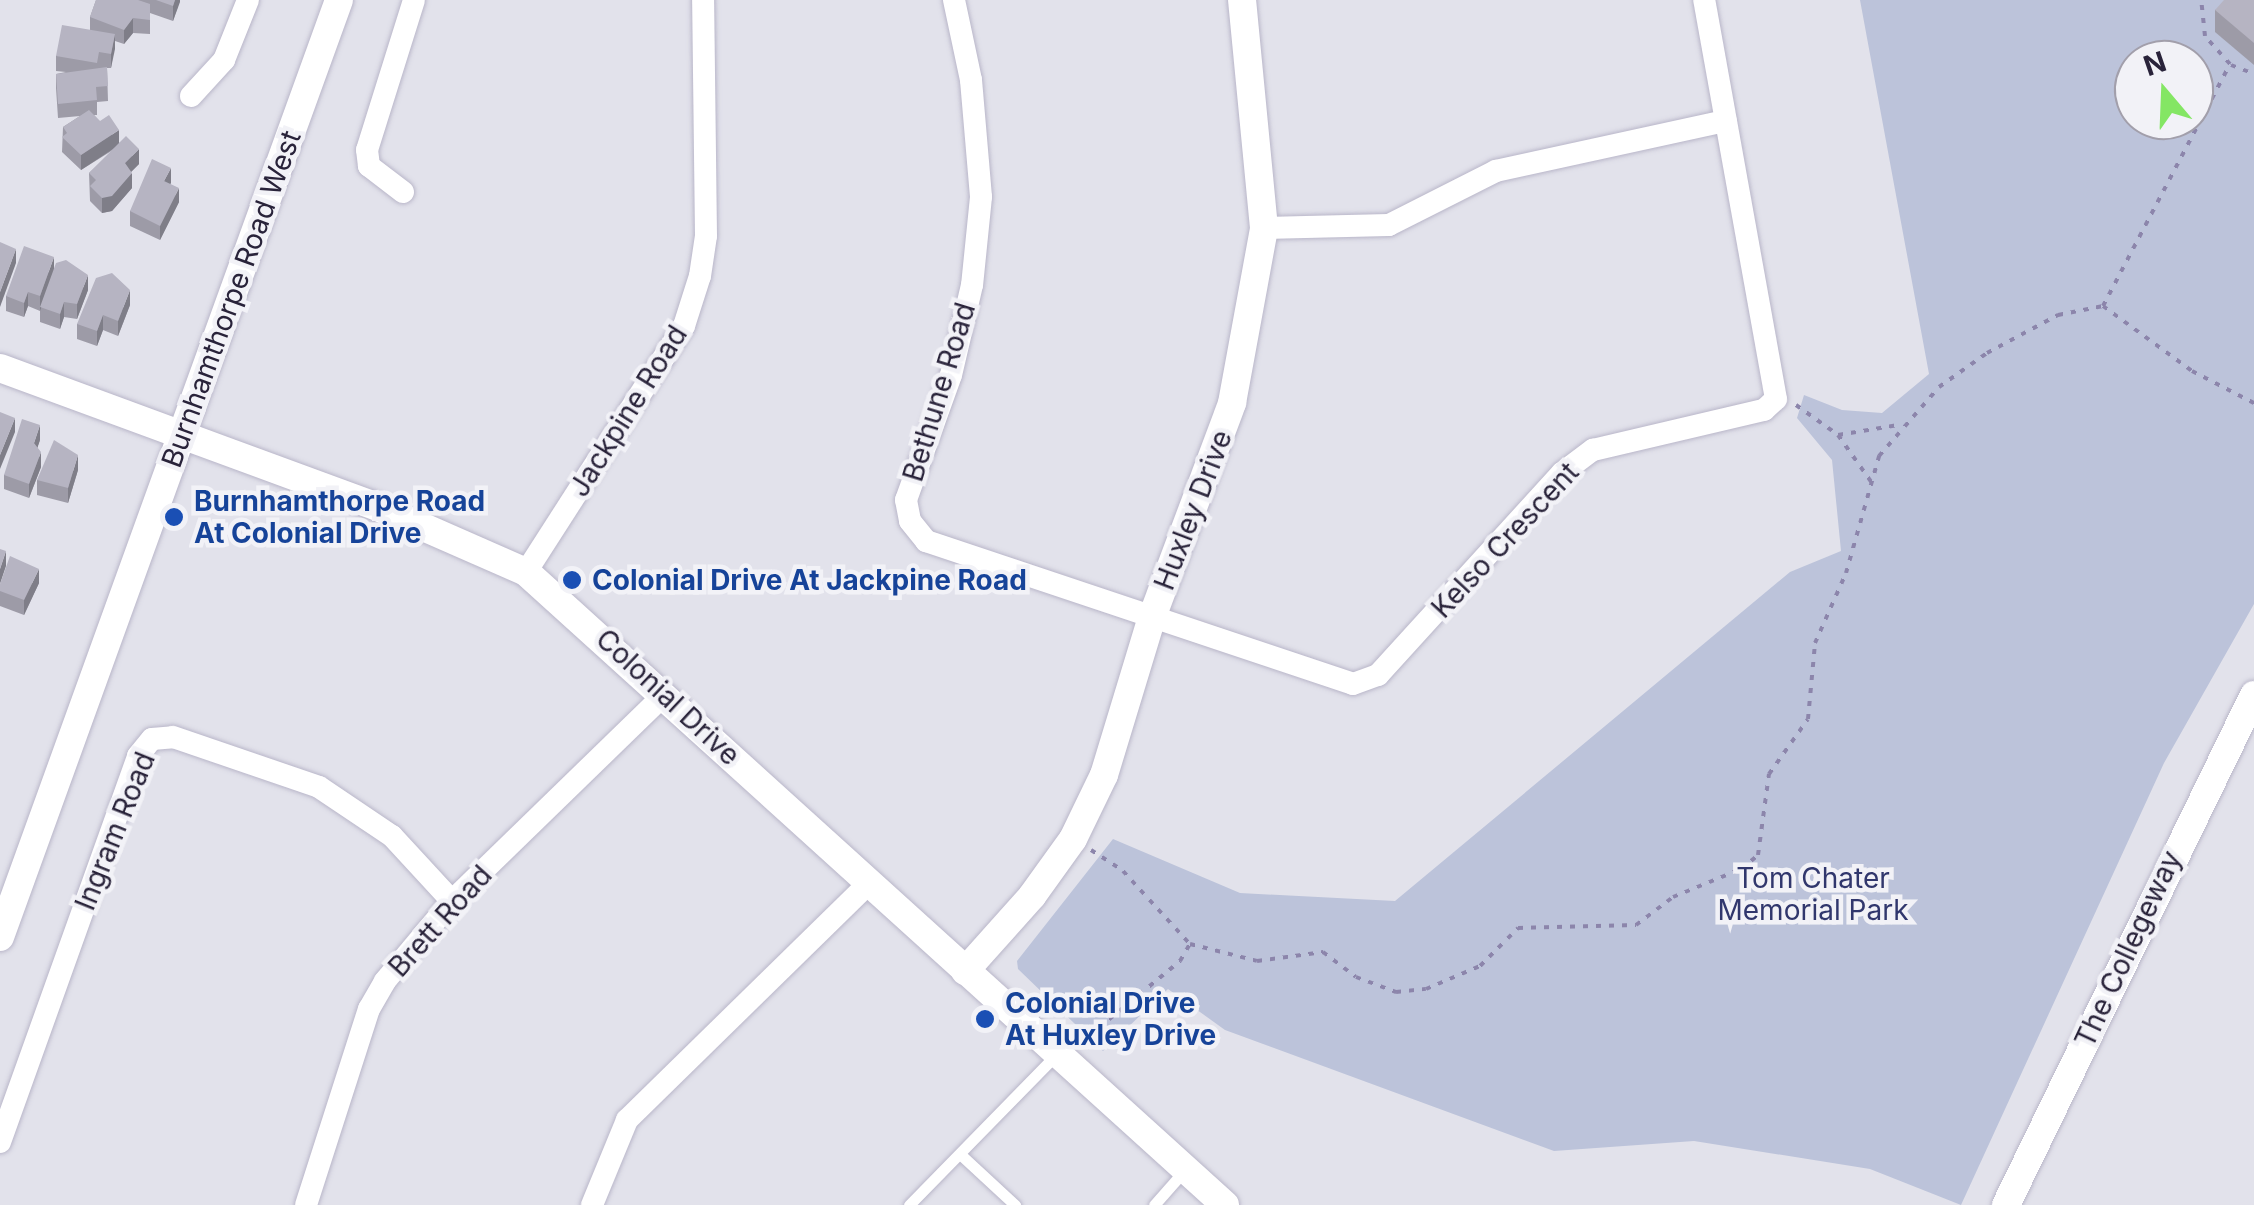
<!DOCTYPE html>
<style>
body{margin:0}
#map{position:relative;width:2254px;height:1205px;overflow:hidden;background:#e2e2eb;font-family:Inter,sans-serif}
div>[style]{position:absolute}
.green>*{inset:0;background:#bcc3da}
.path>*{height:4px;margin-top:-2px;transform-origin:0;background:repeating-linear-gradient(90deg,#8c85ab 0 5px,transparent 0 13px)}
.roads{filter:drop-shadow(0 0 2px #b9b6c9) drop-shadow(0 0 2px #b9b6c9)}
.service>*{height:11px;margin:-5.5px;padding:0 5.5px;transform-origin:5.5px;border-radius:5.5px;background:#fff}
.minor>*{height:22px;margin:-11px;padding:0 11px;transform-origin:11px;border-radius:11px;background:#fff}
.tertiary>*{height:28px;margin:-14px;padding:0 14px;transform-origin:14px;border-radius:14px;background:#fff}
.secondary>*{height:28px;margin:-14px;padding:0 14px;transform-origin:14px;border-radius:14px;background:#fff}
.wall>*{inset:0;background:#9d9ba7}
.shaded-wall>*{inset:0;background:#7f7e88}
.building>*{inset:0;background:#b6b4c2}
.dots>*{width:28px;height:28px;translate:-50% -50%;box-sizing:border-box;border:5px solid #f2f2f7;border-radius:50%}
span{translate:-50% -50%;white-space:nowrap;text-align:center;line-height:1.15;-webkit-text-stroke:9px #f2f2f7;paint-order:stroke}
.street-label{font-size:28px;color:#29233a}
.transit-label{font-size:28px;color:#164399;font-weight:700}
.left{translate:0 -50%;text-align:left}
.park-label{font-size:28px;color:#31376d}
.north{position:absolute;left:2114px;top:40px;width:100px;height:100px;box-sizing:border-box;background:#f2f2f7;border:2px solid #a29fab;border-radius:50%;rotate:341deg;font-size:28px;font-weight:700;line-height:40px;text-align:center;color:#29233a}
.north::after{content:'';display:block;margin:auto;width:35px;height:45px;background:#84e664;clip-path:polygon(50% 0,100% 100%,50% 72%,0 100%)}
</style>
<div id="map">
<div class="green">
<div style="clip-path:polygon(evenodd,1860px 0,2254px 0,2254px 604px,2164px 763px,1961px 1205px,1870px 1169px,1694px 1141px,1554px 1151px,1225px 1030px,1168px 989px,1103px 1051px,1018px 969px,1017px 961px,1113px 839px,1240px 893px,1395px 901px,1790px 572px,1841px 551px,1832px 460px,1797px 418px,1804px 395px,1842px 410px,1882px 413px,1929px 374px,1860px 0,2134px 60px,2194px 60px,2194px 120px,2134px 120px,2134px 60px)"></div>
</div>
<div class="path">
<div style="left:2231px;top:65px;width:25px;rotate:21deg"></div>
<div style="left:2103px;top:306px;width:110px;rotate:36.1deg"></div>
<div style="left:2192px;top:371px;width:70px;rotate:27.3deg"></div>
<div style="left:1796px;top:405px;width:52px;rotate:35.5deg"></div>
<div style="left:1838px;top:435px;width:59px;rotate:54.7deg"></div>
<div style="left:1838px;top:435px;width:61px;rotate:-9.5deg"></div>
<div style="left:1091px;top:850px;width:38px;rotate:33deg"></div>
<div style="left:1123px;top:871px;width:99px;rotate:47.5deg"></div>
<div style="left:1190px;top:944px;width:69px;rotate:14.2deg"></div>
<div style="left:1257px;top:961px;width:67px;rotate:-7.8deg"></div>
<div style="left:1323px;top:952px;width:41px;rotate:37.1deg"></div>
<div style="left:1356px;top:977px;width:43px;rotate:20.6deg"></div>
<div style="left:1396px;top:992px;width:30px;rotate:-6deg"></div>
<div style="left:1426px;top:989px;width:59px;rotate:-23.1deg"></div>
<div style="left:1480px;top:966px;width:54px;rotate:-45deg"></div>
<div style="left:1518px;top:928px;width:118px;rotate:-1.5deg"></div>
<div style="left:1636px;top:925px;width:46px;rotate:-37.1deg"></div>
<div style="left:1673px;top:897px;width:74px;rotate:-22.4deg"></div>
<div style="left:1741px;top:869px;width:22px;rotate:-39deg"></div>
<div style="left:1758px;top:855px;width:82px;rotate:-82.3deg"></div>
<div style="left:1769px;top:774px;width:67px;rotate:-54.7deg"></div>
<div style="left:1808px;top:719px;width:76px;rotate:-84.7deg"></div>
<div style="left:1815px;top:643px;width:77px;rotate:-66.1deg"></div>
<div style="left:1846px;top:573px;width:122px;rotate:-74.2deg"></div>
<div style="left:1879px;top:456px;width:91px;rotate:-49deg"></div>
<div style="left:1939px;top:387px;width:59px;rotate:-35.3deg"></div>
<div style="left:1987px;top:353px;width:81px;rotate:-28.2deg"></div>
<div style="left:2058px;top:315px;width:46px;rotate:-11.3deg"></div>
<div style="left:2103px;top:306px;width:273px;rotate:-62.3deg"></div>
<div style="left:2230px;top:64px;width:38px;rotate:-132deg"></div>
<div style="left:2205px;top:36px;width:36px;rotate:-96deg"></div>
<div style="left:1079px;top:1044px;width:131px;rotate:-39.4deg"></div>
<div style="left:1180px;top:961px;width:20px;rotate:-60deg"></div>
</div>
<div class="roads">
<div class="service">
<div style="left:961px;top:1155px;width:74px;rotate:42.8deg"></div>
<div style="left:909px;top:1205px;width:210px;rotate:-45.6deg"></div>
<div style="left:1154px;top:1205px;width:44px;rotate:-48.7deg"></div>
</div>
<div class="minor">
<div style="left:954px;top:0;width:82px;rotate:78deg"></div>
<div style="left:971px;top:80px;width:117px;rotate:85.1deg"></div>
<div style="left:981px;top:197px;width:88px;rotate:95.8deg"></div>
<div style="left:972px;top:285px;width:92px;rotate:103.1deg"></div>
<div style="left:951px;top:375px;width:133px;rotate:109.8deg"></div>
<div style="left:906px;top:500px;width:21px;rotate:79deg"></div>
<div style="left:910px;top:521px;width:26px;rotate:51deg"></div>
<div style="left:926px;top:541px;width:450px;rotate:18.5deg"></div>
<div style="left:1353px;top:684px;width:27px;rotate:-20deg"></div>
<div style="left:1378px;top:675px;width:273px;rotate:-47.7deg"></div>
<div style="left:1562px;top:473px;width:39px;rotate:-37deg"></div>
<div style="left:1593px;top:450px;width:176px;rotate:-13.2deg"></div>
<div style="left:1764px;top:410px;width:16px;rotate:-43deg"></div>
<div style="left:1776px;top:399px;width:405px;rotate:-100.2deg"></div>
<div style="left:191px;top:96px;width:49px;rotate:-47.5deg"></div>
<div style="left:224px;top:60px;width:65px;rotate:-68.2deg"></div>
<div style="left:403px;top:192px;width:43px;rotate:-142.6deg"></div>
<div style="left:369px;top:166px;width:16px;rotate:-97deg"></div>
<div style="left:367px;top:150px;width:157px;rotate:-72.6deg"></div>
<div style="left:1264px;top:228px;width:125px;rotate:-1.4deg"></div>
<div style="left:1389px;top:225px;width:120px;rotate:-26.8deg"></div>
<div style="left:1496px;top:171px;width:235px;rotate:-12.3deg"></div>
<div style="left:526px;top:572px;width:292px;rotate:-57.3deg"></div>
<div style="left:684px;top:326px;width:52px;rotate:-72.3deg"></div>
<div style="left:700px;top:276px;width:40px;rotate:-81.5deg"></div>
<div style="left:706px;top:236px;width:236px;rotate:-90.7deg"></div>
<div style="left:0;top:1142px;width:410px;rotate:-70.3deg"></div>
<div style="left:138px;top:756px;width:22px;rotate:-51deg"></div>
<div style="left:152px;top:739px;width:21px;rotate:-5deg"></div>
<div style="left:173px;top:737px;width:154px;rotate:18.9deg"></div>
<div style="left:319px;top:787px;width:88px;rotate:33.9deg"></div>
<div style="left:392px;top:836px;width:88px;rotate:47.3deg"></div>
<div style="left:306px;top:1205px;width:206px;rotate:-72.2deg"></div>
<div style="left:369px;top:1009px;width:32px;rotate:-60deg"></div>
<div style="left:385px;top:981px;width:104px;rotate:-50.1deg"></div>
<div style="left:452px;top:901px;width:297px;rotate:-44.2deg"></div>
<div style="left:592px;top:1205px;width:92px;rotate:-67.6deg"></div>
<div style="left:627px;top:1120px;width:339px;rotate:-44.4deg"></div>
</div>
<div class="tertiary">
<div style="left:0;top:368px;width:405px;rotate:20.2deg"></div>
<div style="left:380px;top:508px;width:159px;rotate:23.7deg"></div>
<div style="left:526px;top:572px;width:943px;rotate:42.16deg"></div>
<div style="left:965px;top:971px;width:101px;rotate:-48.2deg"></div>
<div style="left:1032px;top:896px;width:70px;rotate:-54.3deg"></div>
<div style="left:1073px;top:839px;width:71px;rotate:-64.2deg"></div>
<div style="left:1104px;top:775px;width:162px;rotate:-73.1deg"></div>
<div style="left:1151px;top:620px;width:232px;rotate:-69.5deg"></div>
<div style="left:1232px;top:403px;width:178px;rotate:-79.6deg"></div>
<div style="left:1264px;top:228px;width:229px;rotate:-95.5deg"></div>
<div style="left:2006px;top:1205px;width:567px;rotate:-64.07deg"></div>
</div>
<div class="secondary">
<div style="left:0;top:937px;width:996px;rotate:-70.11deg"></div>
</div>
</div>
<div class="wall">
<div style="clip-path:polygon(96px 0,180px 0,173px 21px,150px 13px,150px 34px,133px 33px,124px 44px,115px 41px,111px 68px,107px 68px,108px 101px,97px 102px,97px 115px,94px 115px,139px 164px,131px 172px,132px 188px,112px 211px,102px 213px,90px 201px,89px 173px,113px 150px,81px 170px,62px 152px,63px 127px,80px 116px,58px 118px,56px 88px,56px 74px,66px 72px,56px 71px,56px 56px,90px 30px,90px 17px)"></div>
<div style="clip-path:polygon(2254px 0,2254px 65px,2215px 32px,2215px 10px)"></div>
<div style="clip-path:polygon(170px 184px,179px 202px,160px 240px,130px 226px,130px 211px)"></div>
<div style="clip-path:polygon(54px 269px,88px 290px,77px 319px,64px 317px,60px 329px,40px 322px,40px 309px,40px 311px,28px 306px,24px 317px,6px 311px,6px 296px)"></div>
<div style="clip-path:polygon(130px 305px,118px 336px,103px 330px,97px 346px,77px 339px,77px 324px)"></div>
<div style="clip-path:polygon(40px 440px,37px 448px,41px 467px,29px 498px,4px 489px,4px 475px)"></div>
<div style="clip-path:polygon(78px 470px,68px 503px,37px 495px,37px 480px)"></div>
<div style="clip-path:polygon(39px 583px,24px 615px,0 606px,0 584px)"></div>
</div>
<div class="shaded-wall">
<div style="clip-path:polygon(175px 0,180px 0,180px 2px,173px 21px,173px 6px)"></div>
<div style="clip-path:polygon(133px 18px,133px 33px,124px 44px,124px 30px)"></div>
<div style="clip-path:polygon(115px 34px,115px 49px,111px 68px,111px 54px)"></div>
<div style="clip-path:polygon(119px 130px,119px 145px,81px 170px,81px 155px)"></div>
<div style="clip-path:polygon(139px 149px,139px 164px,125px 178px,125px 163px)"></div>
<div style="clip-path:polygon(171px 168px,171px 183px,164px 196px,164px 181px)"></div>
<div style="clip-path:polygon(132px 173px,132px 188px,112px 211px,102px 213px,102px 198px)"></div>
<div style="clip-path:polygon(179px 188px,179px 202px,160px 240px,160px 226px)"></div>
<div style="clip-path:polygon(16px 249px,16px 263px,0 307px,0 292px)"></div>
<div style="clip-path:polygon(54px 257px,54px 272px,40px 311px,40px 296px)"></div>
<div style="clip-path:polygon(88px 275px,88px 290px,77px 319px,77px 304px)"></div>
<div style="clip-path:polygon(130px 290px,130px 305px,118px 336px,118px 321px)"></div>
<div style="clip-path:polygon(28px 292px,28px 306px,24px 317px,24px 303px)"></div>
<div style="clip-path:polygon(64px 302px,64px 317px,60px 329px,60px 314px)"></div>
<div style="clip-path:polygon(103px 315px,103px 330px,97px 346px,97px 331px)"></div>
<div style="clip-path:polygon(15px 418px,15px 432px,0 469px,0 455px)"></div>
<div style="clip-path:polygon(40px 425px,40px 440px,34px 458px,34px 443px)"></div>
<div style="clip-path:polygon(41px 452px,41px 467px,29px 498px,29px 484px)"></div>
<div style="clip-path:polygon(78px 455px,78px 470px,68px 503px,68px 488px)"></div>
<div style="clip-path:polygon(6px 551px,6px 566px,0 584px,0 569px)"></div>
<div style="clip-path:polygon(39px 569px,39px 583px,24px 615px,24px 600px)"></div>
</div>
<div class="building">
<div style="clip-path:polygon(96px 0,138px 0,150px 4px,150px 20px,133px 18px,124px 30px,90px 17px)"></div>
<div style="clip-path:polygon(156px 0,175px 0,173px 6px)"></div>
<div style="clip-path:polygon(2224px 0,2254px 0,2254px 43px,2215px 10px)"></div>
<div style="clip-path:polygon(62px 25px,115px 34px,111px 54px,99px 52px,97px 63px,56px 56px)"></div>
<div style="clip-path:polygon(107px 67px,108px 86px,96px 87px,97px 100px,58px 104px,56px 74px)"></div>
<div style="clip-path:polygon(89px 110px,100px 121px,109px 115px,119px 130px,81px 155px,62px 137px,67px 133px,63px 127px)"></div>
<div style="clip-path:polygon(126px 136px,139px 149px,125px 163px,132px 173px,112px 196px,102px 198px,90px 186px,96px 180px,89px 173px)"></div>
<div style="clip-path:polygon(152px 159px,171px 168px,164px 181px,179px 188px,160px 226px,130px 211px)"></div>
<div style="clip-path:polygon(0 242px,16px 249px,0 292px)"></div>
<div style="clip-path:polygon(24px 246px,54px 257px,40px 296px,28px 292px,24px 303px,6px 296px)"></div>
<div style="clip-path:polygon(66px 260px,88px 275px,77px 304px,64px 302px,60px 314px,40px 307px,56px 263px)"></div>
<div style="clip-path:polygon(112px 273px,130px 290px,118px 321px,103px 315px,97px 331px,77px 324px,96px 278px)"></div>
<div style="clip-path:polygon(0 412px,15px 418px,0 455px)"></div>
<div style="clip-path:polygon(22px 419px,40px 425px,34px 443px,41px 452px,29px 484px,4px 475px)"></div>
<div style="clip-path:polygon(54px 440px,78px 455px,68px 488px,37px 480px)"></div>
<div style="clip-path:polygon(0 549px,6px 551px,0 569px)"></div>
<div style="clip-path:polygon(10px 556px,39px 569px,24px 600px,0 591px,0 584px)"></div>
</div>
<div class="dots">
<div style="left:174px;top:517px;background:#1a4fb4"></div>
<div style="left:572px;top:580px;background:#1a4fb4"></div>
<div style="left:985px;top:1019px;background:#1a4fb4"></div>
</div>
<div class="street-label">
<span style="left:231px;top:299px;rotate:-70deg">Burnhamthorpe Road West</span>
<span style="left:939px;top:392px;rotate:-73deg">Bethune Road</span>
<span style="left:628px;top:411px;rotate:-58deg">Jackpine Road</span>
<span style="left:1193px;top:510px;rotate:-69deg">Huxley Drive</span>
<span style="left:1505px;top:540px;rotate:-47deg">Kelso Crescent</span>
<span style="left:668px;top:697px;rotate:43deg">Colonial Drive</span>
<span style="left:115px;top:831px;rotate:-68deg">Ingram Road</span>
<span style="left:440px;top:921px;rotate:-48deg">Brett Road</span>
<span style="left:2128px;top:949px;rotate:-65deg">The Collegeway</span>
</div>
<div class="transit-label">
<span class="left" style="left:194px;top:517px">Burnhamthorpe Road<br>At Colonial Drive</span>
<span class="left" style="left:592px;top:580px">Colonial Drive At Jackpine Road</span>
<span class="left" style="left:1005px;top:1019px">Colonial Drive<br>At Huxley Drive</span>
</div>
<div class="park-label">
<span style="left:1813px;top:894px">Tom Chater<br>Memorial Park</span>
</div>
<div class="north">N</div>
</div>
